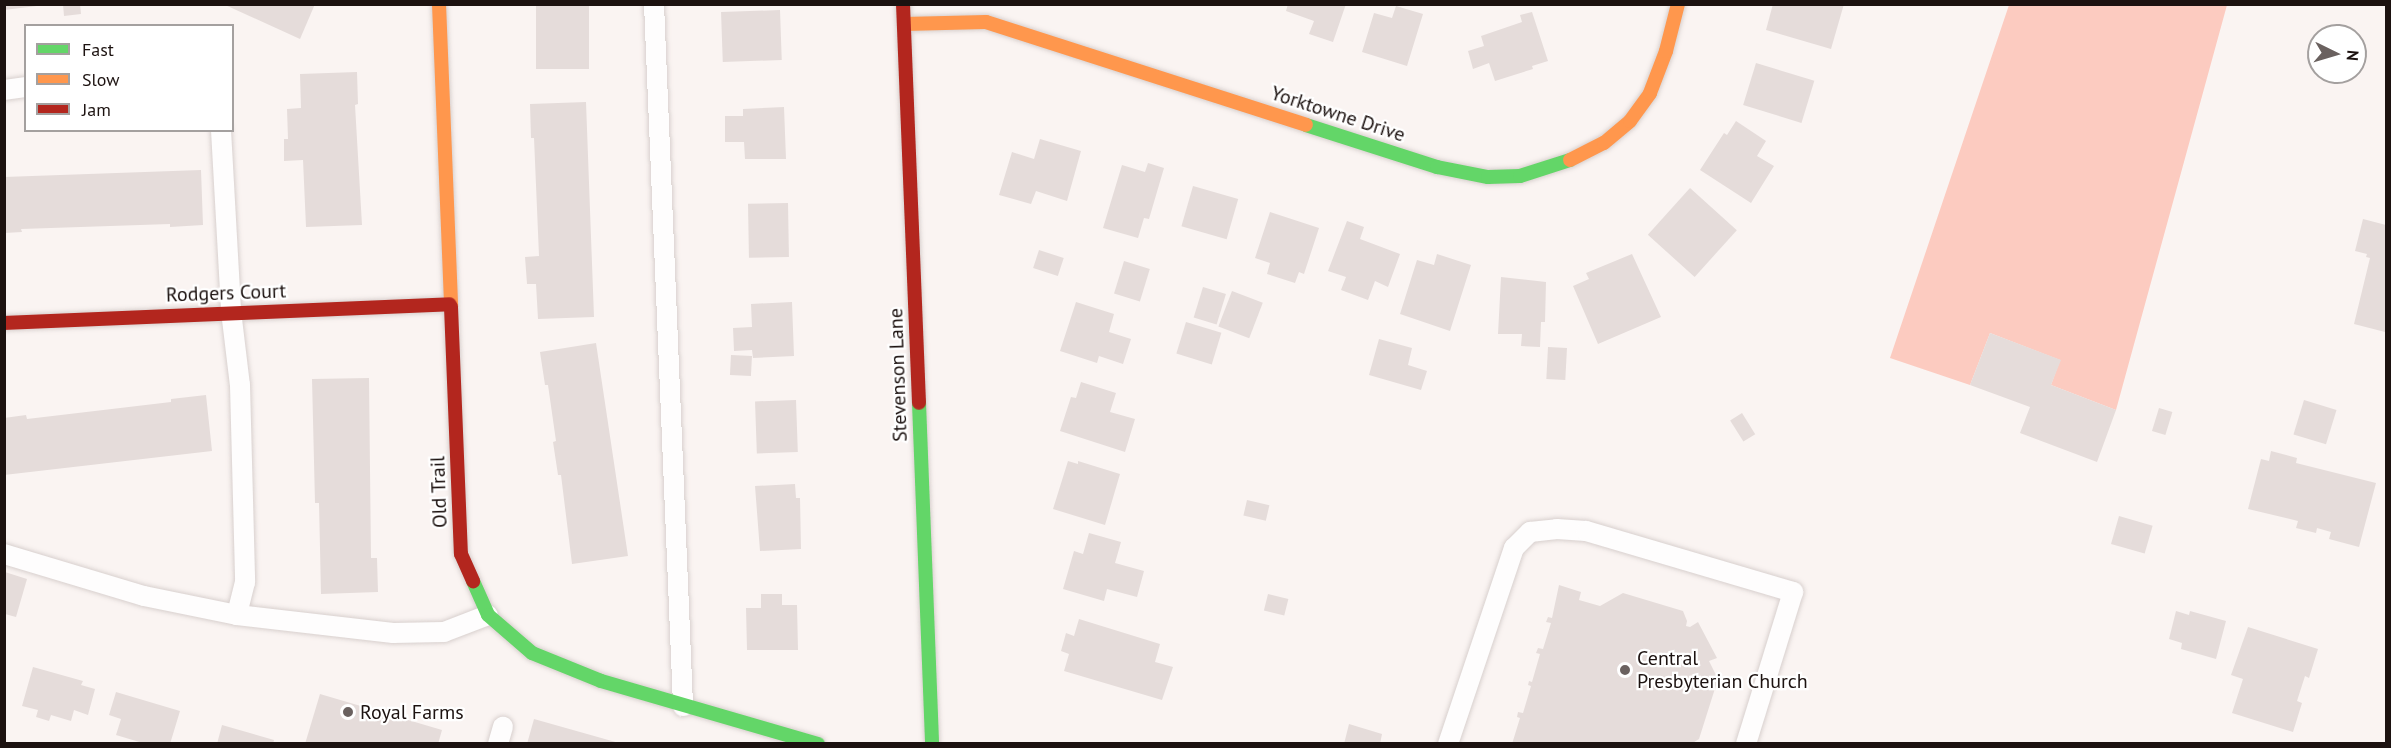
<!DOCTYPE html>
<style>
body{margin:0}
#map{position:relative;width:2391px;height:748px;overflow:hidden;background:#faf4f2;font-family:"PT Sans",sans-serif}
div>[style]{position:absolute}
.green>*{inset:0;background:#fccbc0}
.building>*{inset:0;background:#e5dcda;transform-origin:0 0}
.roads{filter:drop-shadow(0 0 2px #d8d0ce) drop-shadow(0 0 2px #d8d0ce)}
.lane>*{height:20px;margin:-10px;padding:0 10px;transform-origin:10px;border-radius:10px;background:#fefdfd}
.fast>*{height:14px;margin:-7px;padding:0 7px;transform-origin:7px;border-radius:7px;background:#63d668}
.slow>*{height:14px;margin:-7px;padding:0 7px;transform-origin:7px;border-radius:7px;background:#ff974d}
.jam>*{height:14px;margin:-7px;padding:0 7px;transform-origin:7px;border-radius:7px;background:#b3261e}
.dots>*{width:16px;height:16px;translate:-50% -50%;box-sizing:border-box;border:3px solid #fff;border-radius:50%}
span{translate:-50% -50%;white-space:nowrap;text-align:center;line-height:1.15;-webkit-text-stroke:4.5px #fff;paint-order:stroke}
.street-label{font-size:20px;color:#1c1210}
.poi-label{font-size:20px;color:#1c1210}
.left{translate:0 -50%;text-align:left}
.frame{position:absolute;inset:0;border:6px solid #1c1210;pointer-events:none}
.legend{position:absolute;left:24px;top:24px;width:210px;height:108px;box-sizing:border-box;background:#fff;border:2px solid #a4a09f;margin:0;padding:8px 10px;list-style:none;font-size:18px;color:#1c1210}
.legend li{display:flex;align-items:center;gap:12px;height:30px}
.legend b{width:30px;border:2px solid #a4a09f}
.north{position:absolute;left:2307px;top:24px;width:60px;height:60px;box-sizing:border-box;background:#fff;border:2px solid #a4a09f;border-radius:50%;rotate:95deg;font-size:16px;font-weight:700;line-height:24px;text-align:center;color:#1c1210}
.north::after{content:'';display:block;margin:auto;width:21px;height:27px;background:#6a615f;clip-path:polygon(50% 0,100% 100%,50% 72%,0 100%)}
</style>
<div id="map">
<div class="green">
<div style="clip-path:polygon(2009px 5px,2227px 5px,2116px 410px,2051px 385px,2060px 360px,1990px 333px,1970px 385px,1890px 358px)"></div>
</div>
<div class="building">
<div style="clip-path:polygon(4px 4px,37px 4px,37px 6px,4px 10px)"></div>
<div style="clip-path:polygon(63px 4px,80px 4px,81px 14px,64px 16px)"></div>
<div style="clip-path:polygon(223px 4px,315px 4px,300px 39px)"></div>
<div style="left:536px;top:4px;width:53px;height:65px"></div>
<div style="clip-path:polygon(1288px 4px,1346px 4px,1333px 42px,1309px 34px,1314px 21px,1286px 11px)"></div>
<div style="clip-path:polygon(1773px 4px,1844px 4px,1831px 49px,1766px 30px)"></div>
<div style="clip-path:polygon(1396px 6px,1423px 14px,1407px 66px,1362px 52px,1374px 13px,1392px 18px)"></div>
<div style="left:780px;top:10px;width:50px;height:59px;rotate:88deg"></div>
<div style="clip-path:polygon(1532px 12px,1548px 61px,1532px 66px,1533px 69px,1495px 81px,1489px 63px,1473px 69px,1468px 51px,1484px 46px,1481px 36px,1522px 22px,1520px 15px)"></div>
<div style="left:1756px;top:63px;width:61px;height:44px;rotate:17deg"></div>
<div style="clip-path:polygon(357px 72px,358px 104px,355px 105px,362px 225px,306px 227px,303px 160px,284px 161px,284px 139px,288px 139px,287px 109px,301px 108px,300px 74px)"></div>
<div style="clip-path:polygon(586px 102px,594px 317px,538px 319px,536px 284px,527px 284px,525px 257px,539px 256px,534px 138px,531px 138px,530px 104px)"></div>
<div style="clip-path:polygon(784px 107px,786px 159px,745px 159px,744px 142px,725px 142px,725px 116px,743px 116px,743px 109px)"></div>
<div style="clip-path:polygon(1736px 121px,1766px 141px,1757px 156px,1774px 166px,1751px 203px,1700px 170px,1724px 133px,1727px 135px)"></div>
<div style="clip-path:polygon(1040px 139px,1081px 151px,1067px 201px,1036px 191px,1031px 204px,999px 195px,1012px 152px,1034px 159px)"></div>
<div style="clip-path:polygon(1148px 163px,1164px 168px,1149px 219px,1144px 218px,1138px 238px,1103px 228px,1122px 165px,1145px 172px)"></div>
<div style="clip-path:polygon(201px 170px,203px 225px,170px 227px,170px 224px,21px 229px,22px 232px,4px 233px,4px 177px)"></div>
<div style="left:1193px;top:186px;width:47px;height:42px;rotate:16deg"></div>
<div style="left:1690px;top:188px;width:63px;height:63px;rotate:42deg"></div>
<div style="left:788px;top:203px;width:54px;height:40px;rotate:89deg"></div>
<div style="clip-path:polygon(1270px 212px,1319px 228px,1304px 274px,1299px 272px,1295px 283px,1267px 274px,1270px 263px,1255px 258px)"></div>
<div style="clip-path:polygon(2363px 219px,2386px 225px,2385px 332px,2354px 324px,2370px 258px,2366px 257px,2367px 254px,2355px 251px)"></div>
<div style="clip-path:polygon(1347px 221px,1364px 227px,1360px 239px,1400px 254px,1388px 287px,1375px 281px,1368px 300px,1341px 290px,1346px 277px,1328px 271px)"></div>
<div style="left:1039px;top:250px;width:26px;height:19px;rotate:18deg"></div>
<div style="clip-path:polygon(1437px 254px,1471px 265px,1450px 331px,1400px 314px,1417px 260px,1434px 265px)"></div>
<div style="clip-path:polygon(1632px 254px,1661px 317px,1598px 344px,1573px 286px,1589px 279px,1586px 273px)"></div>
<div style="left:1124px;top:261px;width:27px;height:34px;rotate:17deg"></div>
<div style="clip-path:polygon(1501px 277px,1546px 282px,1545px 322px,1541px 322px,1540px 347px,1521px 346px,1522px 334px,1498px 334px)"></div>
<div style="left:1203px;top:287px;width:24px;height:32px;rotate:17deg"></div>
<div style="left:1232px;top:291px;width:33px;height:38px;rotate:21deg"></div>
<div style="clip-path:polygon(792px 302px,794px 356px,753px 358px,752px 350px,734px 351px,733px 328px,752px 327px,751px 304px)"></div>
<div style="clip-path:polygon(1076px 302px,1114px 314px,1109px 332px,1131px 339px,1123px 364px,1099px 356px,1097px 363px,1060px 351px)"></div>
<div style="left:1186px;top:322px;width:37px;height:33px;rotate:17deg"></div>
<div style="clip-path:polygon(1990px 333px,2061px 360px,2051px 385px,2116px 410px,2097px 462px,2020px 433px,2030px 407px,1970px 385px)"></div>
<div style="clip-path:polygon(1379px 339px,1412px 348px,1408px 365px,1427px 371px,1421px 390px,1369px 375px)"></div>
<div style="clip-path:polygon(596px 343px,628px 556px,572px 564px,561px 475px,558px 475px,553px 442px,556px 441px,548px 385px,545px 385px,540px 352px)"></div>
<div style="left:1548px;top:347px;width:19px;height:32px;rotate:3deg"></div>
<div style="left:731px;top:355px;width:21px;height:20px;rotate:3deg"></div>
<div style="clip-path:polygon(369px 378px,371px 558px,377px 558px,378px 592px,321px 594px,319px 503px,315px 503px,312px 379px)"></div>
<div style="clip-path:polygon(1081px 382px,1116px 393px,1110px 412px,1135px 419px,1125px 452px,1060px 431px,1071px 397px,1076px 398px)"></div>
<div style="clip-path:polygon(206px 395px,212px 451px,4px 475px,4px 418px,26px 415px,27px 419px,171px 402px,171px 399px)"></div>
<div style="left:796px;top:400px;width:52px;height:41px;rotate:88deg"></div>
<div style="left:2304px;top:400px;width:34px;height:36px;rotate:17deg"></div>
<div style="left:2159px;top:408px;width:14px;height:24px;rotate:17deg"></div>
<div style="left:1742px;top:413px;width:25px;height:14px;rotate:58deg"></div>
<div style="clip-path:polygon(2271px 451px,2297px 458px,2296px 463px,2376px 483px,2359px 547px,2329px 539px,2331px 532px,2317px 528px,2316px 533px,2296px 528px,2298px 521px,2248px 509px,2261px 459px,2269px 461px)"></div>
<div style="clip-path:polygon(1068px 461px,1078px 464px,1078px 461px,1120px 474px,1105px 525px,1053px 509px)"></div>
<div style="clip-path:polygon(795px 484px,796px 498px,800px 498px,801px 549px,760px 551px,755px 486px)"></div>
<div style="left:1247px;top:500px;width:23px;height:16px;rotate:13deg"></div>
<div style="left:2119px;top:516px;width:35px;height:29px;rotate:16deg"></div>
<div style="clip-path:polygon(1089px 533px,1121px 542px,1115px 563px,1144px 571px,1137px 597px,1107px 589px,1104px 601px,1063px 589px,1074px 551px,1083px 554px)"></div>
<div style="clip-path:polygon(5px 572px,27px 579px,16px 617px,5px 614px)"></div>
<div style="clip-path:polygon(1559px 585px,1581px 592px,1579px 600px,1600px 606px,1623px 593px,1683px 611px,1687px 621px,1686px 626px,1690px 627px,1698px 622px,1717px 658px,1709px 661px,1718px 679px,1699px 739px,1691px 744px,1512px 744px,1520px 718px,1517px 717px,1518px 712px,1523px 713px,1531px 686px,1528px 685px,1529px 681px,1532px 682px,1540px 654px,1536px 653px,1538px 648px,1543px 649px,1551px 623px,1546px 622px,1548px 617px,1552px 618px)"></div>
<div style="clip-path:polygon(761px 594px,782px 594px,782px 605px,797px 605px,798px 650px,747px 650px,746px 608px,761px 608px)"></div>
<div style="left:1268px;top:594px;width:21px;height:17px;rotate:14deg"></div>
<div style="clip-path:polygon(2176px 611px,2189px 615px,2190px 611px,2226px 621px,2216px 659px,2181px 649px,2182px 643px,2169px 639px)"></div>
<div style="clip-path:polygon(1079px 619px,1160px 644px,1155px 662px,1173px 667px,1162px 700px,1064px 671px,1069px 654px,1061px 651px,1066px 633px,1074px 636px)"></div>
<div style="clip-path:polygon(2248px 627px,2318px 649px,2309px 678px,2305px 676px,2297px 701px,2302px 703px,2293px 732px,2232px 713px,2243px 679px,2231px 675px)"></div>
<div style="clip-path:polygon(33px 667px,83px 681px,81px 685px,95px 689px,88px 715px,74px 710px,71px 721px,51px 715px,49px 721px,36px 717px,38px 710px,22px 706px)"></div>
<div style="clip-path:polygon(116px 692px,180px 711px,170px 744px,146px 744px,116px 735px,121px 719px,109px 715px)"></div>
<div style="clip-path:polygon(320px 694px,442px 730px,438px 744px,305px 744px)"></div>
<div style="clip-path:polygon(534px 719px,619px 743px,619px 744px,527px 744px)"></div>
<div style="clip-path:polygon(1349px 724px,1382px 734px,1380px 744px,1344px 744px)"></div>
<div style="clip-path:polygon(222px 725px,274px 740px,273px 744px,217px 744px)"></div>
</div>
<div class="roads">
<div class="lane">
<div style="left:654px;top:4px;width:703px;rotate:87.63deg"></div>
<div style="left:4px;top:90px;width:22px;rotate:-8deg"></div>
<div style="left:221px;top:130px;width:181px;rotate:86.8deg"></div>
<div style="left:231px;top:311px;width:75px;rotate:83.1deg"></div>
<div style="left:240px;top:385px;width:197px;rotate:88.5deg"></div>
<div style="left:245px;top:582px;width:34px;rotate:104deg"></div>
<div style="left:4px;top:554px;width:146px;rotate:16.7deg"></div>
<div style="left:144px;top:596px;width:95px;rotate:11.5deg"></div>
<div style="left:237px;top:615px;width:157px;rotate:6.6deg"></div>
<div style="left:393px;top:633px;width:51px;rotate:-1.1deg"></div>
<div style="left:444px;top:632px;width:47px;rotate:-21.1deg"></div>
<div style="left:498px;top:744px;width:18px;rotate:-74deg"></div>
<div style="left:1448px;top:744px;width:207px;rotate:-71.4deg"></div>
<div style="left:1514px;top:548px;width:23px;rotate:-45deg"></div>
<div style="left:1530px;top:532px;width:27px;rotate:-6deg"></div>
<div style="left:1557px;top:529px;width:29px;rotate:4deg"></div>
<div style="left:1586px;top:531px;width:216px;rotate:16.4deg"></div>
<div style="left:1793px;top:592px;width:159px;rotate:107.2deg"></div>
</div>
<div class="fast">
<div style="left:1306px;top:125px;width:138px;rotate:17.8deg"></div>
<div style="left:1437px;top:167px;width:52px;rotate:11.1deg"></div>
<div style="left:1488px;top:177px;width:32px;rotate:-2deg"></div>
<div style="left:1520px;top:176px;width:52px;rotate:-17.7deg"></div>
<div style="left:919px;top:403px;width:341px;rotate:87.8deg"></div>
<div style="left:473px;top:581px;width:37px;rotate:66deg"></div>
<div style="left:488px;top:615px;width:58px;rotate:40.8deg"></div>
<div style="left:532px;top:653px;width:74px;rotate:22.1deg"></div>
<div style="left:601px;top:681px;width:226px;rotate:16.2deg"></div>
</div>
<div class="slow">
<div style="left:439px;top:4px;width:303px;rotate:87.7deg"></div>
<div style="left:904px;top:24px;width:82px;rotate:-1.4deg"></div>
<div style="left:986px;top:22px;width:336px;rotate:17.8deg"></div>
<div style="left:1570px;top:160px;width:38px;rotate:-27deg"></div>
<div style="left:1604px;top:143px;width:34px;rotate:-40deg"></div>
<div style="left:1630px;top:121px;width:34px;rotate:-54deg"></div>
<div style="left:1650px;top:93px;width:45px;rotate:-69.1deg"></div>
<div style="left:1666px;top:51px;width:49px;rotate:-75.7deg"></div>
</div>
<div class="jam">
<div style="left:903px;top:4px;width:399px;rotate:87.7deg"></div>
<div style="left:451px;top:307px;width:247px;rotate:87.7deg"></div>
<div style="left:461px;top:554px;width:30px;rotate:66deg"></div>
<div style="left:4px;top:323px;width:446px;rotate:-2.4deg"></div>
</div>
</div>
<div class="dots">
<div style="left:1625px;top:670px;background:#6a615f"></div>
<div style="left:348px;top:712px;background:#6a615f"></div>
</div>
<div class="street-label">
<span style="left:1338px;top:114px;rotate:18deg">Yorktowne Drive</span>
<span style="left:226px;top:293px;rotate:-2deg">Rodgers Court</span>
<span style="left:898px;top:375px;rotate:-92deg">Stevenson Lane</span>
<span style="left:439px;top:492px;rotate:-92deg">Old Trail</span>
</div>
<div class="poi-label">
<span class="left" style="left:1637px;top:670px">Central<br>Presbyterian Church</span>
<span class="left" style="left:360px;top:712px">Royal Farms</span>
</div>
<div class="frame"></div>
<ul class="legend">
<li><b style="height:8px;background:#63d668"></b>Fast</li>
<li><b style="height:8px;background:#ff974d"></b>Slow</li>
<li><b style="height:8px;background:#b3261e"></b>Jam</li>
</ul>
<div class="north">N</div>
</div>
